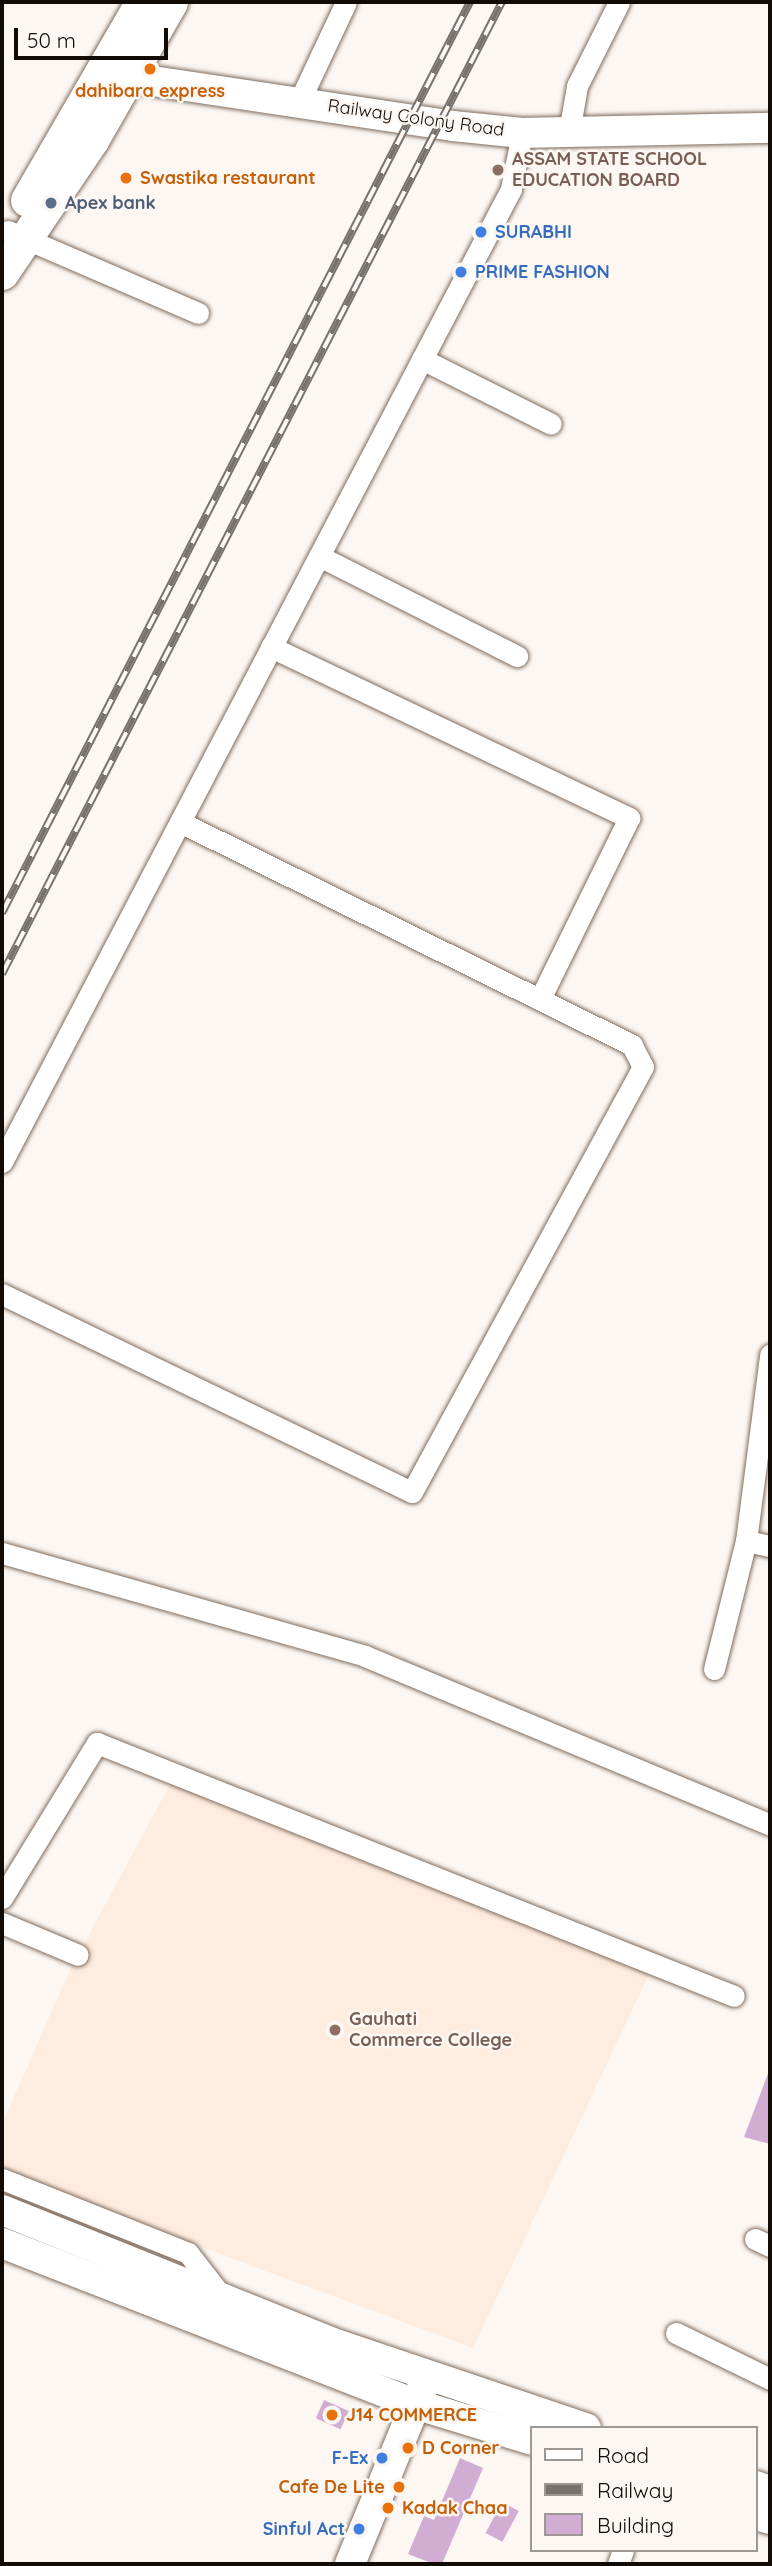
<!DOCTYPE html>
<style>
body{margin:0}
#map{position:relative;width:772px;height:2566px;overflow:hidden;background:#fcf7f3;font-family:Quicksand,sans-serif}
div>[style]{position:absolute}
.built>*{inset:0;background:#feecde}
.building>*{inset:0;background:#d1add3;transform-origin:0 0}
.roads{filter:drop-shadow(0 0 2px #806c5c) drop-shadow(0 0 2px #806c5c)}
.street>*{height:21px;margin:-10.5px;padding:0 10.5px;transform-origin:10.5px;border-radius:10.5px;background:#fff}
.secondary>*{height:30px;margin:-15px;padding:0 15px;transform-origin:15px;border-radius:15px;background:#fff}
.primary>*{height:33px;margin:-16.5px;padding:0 16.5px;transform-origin:16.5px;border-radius:16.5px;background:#fff}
.rail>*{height:8px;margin-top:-4px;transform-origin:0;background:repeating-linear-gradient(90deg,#fcf7f3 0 16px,#78716c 0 32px);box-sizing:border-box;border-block:2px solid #78716c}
.dots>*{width:19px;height:19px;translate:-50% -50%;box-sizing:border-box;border:4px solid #fcf7f3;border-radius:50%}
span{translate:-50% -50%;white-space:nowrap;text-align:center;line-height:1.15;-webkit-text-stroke:5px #fcf7f3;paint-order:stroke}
.food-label{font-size:18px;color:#c56008;font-weight:700}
.left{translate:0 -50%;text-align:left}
.right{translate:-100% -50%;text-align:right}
.street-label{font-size:18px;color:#120a05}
.education-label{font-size:18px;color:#785e54;font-weight:700}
.service-label{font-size:18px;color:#4e5e75;font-weight:700}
.shop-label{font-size:18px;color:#366cbe;font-weight:700}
.frame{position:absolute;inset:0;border:4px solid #120a05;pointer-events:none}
.legend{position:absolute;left:530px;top:2426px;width:228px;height:126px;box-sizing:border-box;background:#fcf7f3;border:2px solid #9e9894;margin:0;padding:9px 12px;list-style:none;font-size:21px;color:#120a05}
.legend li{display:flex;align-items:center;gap:14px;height:35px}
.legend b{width:35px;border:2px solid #9e9894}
.scale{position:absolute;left:14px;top:28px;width:154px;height:32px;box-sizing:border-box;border:4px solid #120a05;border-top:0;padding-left:9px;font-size:21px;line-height:24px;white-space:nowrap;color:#120a05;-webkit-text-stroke:5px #fcf7f3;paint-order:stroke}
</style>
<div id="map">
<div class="built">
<div style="clip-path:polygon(175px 1775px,659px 1953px,473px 2348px,2px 2173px,2px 2124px,69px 1972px)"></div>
</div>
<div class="building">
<div style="clip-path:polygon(769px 2071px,770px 2072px,770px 2144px,744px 2137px)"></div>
<div style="left:324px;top:2400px;width:27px;height:20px;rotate:24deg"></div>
<div style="clip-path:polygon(460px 2458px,483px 2468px,442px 2564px,434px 2564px,408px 2554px,424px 2516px,434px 2520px)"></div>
<div style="left:502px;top:2502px;width:19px;height:35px;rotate:28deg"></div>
</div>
<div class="roads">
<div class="street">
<div style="left:299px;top:102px;width:110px;rotate:-64.8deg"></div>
<div style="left:569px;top:132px;width:47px;rotate:-80.1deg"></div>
<div style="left:577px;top:86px;width:94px;rotate:-63.4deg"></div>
<div style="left:8px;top:231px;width:207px;rotate:23.3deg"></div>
<div style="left:422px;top:359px;width:144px;rotate:26.7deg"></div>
<div style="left:319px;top:556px;width:222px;rotate:26.8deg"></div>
<div style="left:271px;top:647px;width:397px;rotate:25.5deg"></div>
<div style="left:629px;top:818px;width:202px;rotate:116.2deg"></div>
<div style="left:2px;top:1162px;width:1098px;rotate:-62.38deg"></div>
<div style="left:511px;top:189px;width:57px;rotate:-78.9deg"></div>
<div style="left:2px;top:1294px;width:455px;rotate:25.8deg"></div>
<div style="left:412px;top:1492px;width:484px;rotate:-61.5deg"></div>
<div style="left:643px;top:1067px;width:25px;rotate:-117deg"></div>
<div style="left:632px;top:1045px;width:504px;rotate:-153.74deg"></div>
<div style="left:746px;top:1541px;width:25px;rotate:12deg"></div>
<div style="left:2px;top:1553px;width:377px;rotate:15.8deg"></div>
<div style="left:365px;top:1656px;width:439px;rotate:22.6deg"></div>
<div style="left:714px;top:1669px;width:132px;rotate:-76deg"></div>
<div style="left:746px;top:1541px;width:188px;rotate:-82.6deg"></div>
<div style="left:2px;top:1898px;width:182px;rotate:-58.5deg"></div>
<div style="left:97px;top:1743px;width:685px;rotate:21.66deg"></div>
<div style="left:2px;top:1923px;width:82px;rotate:22.8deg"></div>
<div style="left:2px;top:2179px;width:200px;rotate:21.7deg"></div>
<div style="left:188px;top:2253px;width:57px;rotate:52.1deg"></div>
<div style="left:755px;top:2239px;width:17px;rotate:25deg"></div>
<div style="left:676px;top:2333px;width:105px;rotate:26.1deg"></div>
<div style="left:618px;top:2564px;width:15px;rotate:-70deg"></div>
</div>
<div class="secondary">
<div style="left:110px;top:64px;width:39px;rotate:24deg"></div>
<div style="left:146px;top:80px;width:310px;rotate:8.5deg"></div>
<div style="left:453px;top:126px;width:69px;rotate:5.8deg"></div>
<div style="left:522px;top:133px;width:248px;rotate:-1.2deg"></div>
<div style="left:2px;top:2210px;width:354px;rotate:21.9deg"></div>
<div style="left:330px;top:2342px;width:270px;rotate:18.6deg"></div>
<div style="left:2px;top:2243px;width:443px;rotate:21.3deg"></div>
<div style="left:415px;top:2404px;width:122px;rotate:17.1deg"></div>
<div style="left:756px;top:2486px;width:15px;rotate:20deg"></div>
<div style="left:756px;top:2515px;width:15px;rotate:16deg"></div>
<div style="left:350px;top:2564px;width:192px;rotate:-67.7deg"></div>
</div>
<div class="primary">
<div style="left:27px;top:200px;width:229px;rotate:-59.9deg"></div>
<div style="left:2px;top:273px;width:161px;rotate:-55.9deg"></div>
<div style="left:92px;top:140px;width:159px;rotate:-60.2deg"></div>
</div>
</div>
<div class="rail">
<div style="left:2px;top:913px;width:1024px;rotate:-62.81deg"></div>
<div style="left:2px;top:974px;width:1093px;rotate:-62.78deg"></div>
</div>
<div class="dots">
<div style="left:150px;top:69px;background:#e8710a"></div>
<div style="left:498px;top:170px;background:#8d6e63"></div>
<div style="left:126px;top:178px;background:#e8710a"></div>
<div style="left:51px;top:203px;background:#5c6f8a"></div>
<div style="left:481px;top:232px;background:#3f7fe0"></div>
<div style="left:461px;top:272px;background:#3f7fe0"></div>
<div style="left:335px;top:2030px;background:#8d6e63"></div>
<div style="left:332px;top:2415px;background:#e8710a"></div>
<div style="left:408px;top:2448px;background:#e8710a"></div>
<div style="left:382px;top:2458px;background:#3f7fe0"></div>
<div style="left:399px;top:2487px;background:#e8710a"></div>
<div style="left:388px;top:2508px;background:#e8710a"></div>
<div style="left:359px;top:2529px;background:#3f7fe0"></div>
</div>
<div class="food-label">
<span style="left:150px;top:91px">dahibara express</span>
<span class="left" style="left:140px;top:178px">Swastika restaurant</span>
<span class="left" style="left:346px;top:2415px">J14 COMMERCE</span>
<span class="left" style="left:422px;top:2448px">D Corner</span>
<span class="right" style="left:385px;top:2487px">Cafe De Lite</span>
<span class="left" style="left:402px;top:2508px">Kadak Chaa</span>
</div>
<div class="street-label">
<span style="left:416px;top:118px;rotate:8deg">Railway Colony Road</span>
</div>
<div class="education-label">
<span class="left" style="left:512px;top:170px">ASSAM STATE SCHOOL<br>EDUCATION BOARD</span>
<span class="left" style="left:349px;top:2030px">Gauhati<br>Commerce College</span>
</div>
<div class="service-label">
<span class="left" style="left:65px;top:203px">Apex bank</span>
</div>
<div class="shop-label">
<span class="left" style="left:495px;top:232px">SURABHI</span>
<span class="left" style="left:475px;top:272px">PRIME FASHION</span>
<span class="right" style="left:368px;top:2458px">F-Ex</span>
<span class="right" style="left:345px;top:2529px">Sinful Act</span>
</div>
<div class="frame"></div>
<ul class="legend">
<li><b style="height:9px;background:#fff"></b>Road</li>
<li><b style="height:9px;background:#78716c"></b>Railway</li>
<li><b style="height:19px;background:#d1add3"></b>Building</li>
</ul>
<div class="scale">50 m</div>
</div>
